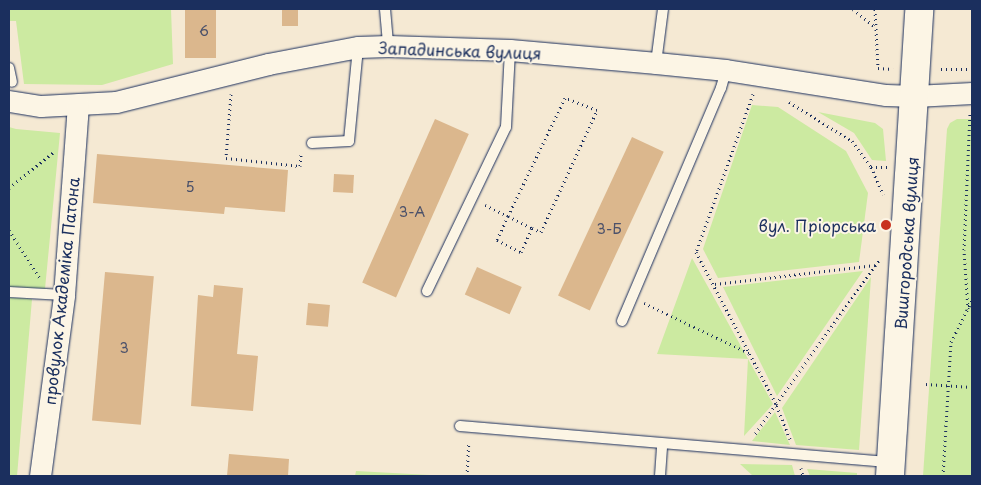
<!DOCTYPE html>
<meta charset="utf-8">
<style>
body{margin:0}
#map{position:relative;width:981px;height:485px;overflow:hidden;background:#f5e9d3;font-family:"Playpen Sans",sans-serif}
div>[style]{position:absolute}
.green>*{inset:0;background:#cceaa1}
.building>*{inset:0;background:#dbb78d;transform-origin:0 0}
.path>*{height:3px;margin-top:-1.5px;transform-origin:0;background:repeating-linear-gradient(90deg,#1b2f5e 0 1px,transparent 0 5px)}
.roads{filter:drop-shadow(0 0 1px #1b2f5e) drop-shadow(0 0 1px #1b2f5e)}
.service>*{height:10px;margin:-5px;padding:0 5px;transform-origin:5px;border-radius:5px;background:#fcf5e5}
.minor>*{height:21px;margin:-10.5px;padding:0 10.5px;transform-origin:10.5px;border-radius:10.5px;background:#fcf5e5}
.secondary>*{height:28px;margin:-14px;padding:0 14px;transform-origin:14px;border-radius:14px;background:#fcf5e5}
.dots>*{width:14px;height:14px;translate:-50% -50%;box-sizing:border-box;border:2px solid #fcf5e5;border-radius:50%}
span{translate:-50% -50%;white-space:nowrap;text-align:center;line-height:1.15;-webkit-text-stroke:4px #fcf5e5;paint-order:stroke}
.number-label{font-size:14px;color:#4b516a}
.number-label span{-webkit-text-stroke-width:0}
.street-label{font-size:16px;color:#1b2f5e}
.poi-label{font-size:16px;color:#1b2f5e}
.right{translate:-100% -50%;text-align:right}
.frame{position:absolute;inset:0;border:10px solid #1b2f5e;pointer-events:none}
</style>
<div id="map">
<div class="green">
<div style="clip-path:polygon(9px 9px,171px 9px,173px 64px,102px 85px,24px 84px,16px 21px,9px 21px)"></div>
<div style="clip-path:polygon(752px 105px,778px 107px,846px 151px,868px 193px,859px 262px,718px 278px,703px 249px)"></div>
<div style="clip-path:polygon(818px 112px,875px 123px,883px 129px,886px 161px,872px 160px,854px 133px)"></div>
<div style="clip-path:polygon(957px 119px,972px 119px,972px 476px,923px 476px,947px 129px,950px 123px)"></div>
<div style="clip-path:polygon(9px 127px,16px 129px,60px 133px,45px 289px,9px 287px)"></div>
<div style="clip-path:polygon(692px 258px,773px 404px,744px 436px,748px 359px,657px 354px)"></div>
<div style="clip-path:polygon(863px 271px,777px 396px,723px 287px)"></div>
<div style="clip-path:polygon(871px 277px,859px 450px,796px 445px,782px 408px)"></div>
<div style="clip-path:polygon(9px 297px,32px 299px,17px 476px,9px 476px)"></div>
<div style="clip-path:polygon(775px 412px,790px 445px,752px 441px)"></div>
<div style="clip-path:polygon(740px 464px,792px 465px,795px 476px,753px 476px)"></div>
<div style="clip-path:polygon(807px 469px,857px 473px,857px 476px,810px 476px)"></div>
<div style="clip-path:polygon(356px 471px,430px 475px,430px 476px,355px 476px)"></div>
</div>
<div class="building">
<div style="left:185px;top:9px;width:31px;height:49px"></div>
<div style="left:282px;top:9px;width:16px;height:17px"></div>
<div style="left:435px;top:119px;width:37px;height:179px;rotate:24deg"></div>
<div style="left:632px;top:137px;width:35px;height:175px;rotate:25deg"></div>
<div style="clip-path:polygon(97px 154px,288px 170px,285px 212px,225px 207px,224px 214px,93px 203px)"></div>
<div style="left:334px;top:174px;width:20px;height:18px;rotate:3deg"></div>
<div style="left:477px;top:267px;width:49px;height:30px;rotate:24deg"></div>
<div style="left:105px;top:272px;width:49px;height:149px;rotate:5deg"></div>
<div style="clip-path:polygon(214px 285px,243px 288px,237px 354px,258px 356px,253px 411px,191px 406px,198px 295px,213px 297px)"></div>
<div style="left:308px;top:303px;width:22px;height:22px;rotate:5deg"></div>
<div style="clip-path:polygon(229px 454px,289px 459px,288px 476px,227px 476px)"></div>
</div>
<div class="path">
<div style="left:853px;top:9px;width:28px;rotate:39deg"></div>
<div style="left:875px;top:9px;width:59px;rotate:87.1deg"></div>
<div style="left:878px;top:68px;width:15px;rotate:4deg"></div>
<div style="left:941px;top:69px;width:31px"></div>
<div style="left:231px;top:94px;width:64px;rotate:94.5deg"></div>
<div style="left:226px;top:158px;width:74px;rotate:6.2deg"></div>
<div style="left:300px;top:166px;width:12px;rotate:-85deg"></div>
<div style="left:753px;top:94px;width:168px;rotate:109.8deg"></div>
<div style="left:696px;top:252px;width:172px;rotate:62.2deg"></div>
<div style="left:776px;top:404px;width:39px;rotate:125deg"></div>
<div style="left:789px;top:102px;width:74px;rotate:31.8deg"></div>
<div style="left:852px;top:141px;width:32px;rotate:54deg"></div>
<div style="left:871px;top:167px;width:30px;rotate:66deg"></div>
<div style="left:871px;top:167px;width:16px"></div>
<div style="left:9px;top:188px;width:59px;rotate:-38.8deg"></div>
<div style="left:485px;top:205px;width:25px;rotate:26deg"></div>
<div style="left:508px;top:216px;width:27px;rotate:27deg"></div>
<div style="left:532px;top:228px;width:10px;rotate:24deg"></div>
<div style="left:541px;top:232px;width:134px;rotate:-65.3deg"></div>
<div style="left:597px;top:110px;width:34px;rotate:-159deg"></div>
<div style="left:565px;top:98px;width:131px;rotate:115.8deg"></div>
<div style="left:508px;top:216px;width:26px;rotate:115deg"></div>
<div style="left:497px;top:240px;width:27px;rotate:27deg"></div>
<div style="left:521px;top:252px;width:26px;rotate:-65deg"></div>
<div style="left:9px;top:230px;width:59px;rotate:57.4deg"></div>
<div style="left:715px;top:284px;width:161px;rotate:-6.8deg"></div>
<div style="left:644px;top:303px;width:119px;rotate:25.5deg"></div>
<div style="left:968px;top:309px;width:59px;rotate:-93.9deg"></div>
<div style="left:964px;top:250px;width:137px;rotate:-87.5deg"></div>
<div style="left:926px;top:384px;width:46px;rotate:3.7deg"></div>
<div style="left:790px;top:439px;width:38px;rotate:-112deg"></div>
<div style="left:776px;top:404px;width:177px;rotate:-54.4deg"></div>
<div style="left:801px;top:468px;width:8px;rotate:76deg"></div>
<div style="left:467px;top:476px;width:34px;rotate:-87deg"></div>
<div style="left:943px;top:476px;width:134px;rotate:-86.6deg"></div>
<div style="left:951px;top:342px;width:47px;rotate:-63.4deg"></div>
</div>
<div class="roads">
<div class="service">
<div style="left:385px;top:9px;width:37px;rotate:85deg"></div>
<div style="left:656px;top:63px;width:54px;rotate:-82.6deg"></div>
<div style="left:9px;top:68px;width:14px;rotate:78deg"></div>
<div style="left:312px;top:143px;width:37px;rotate:-3deg"></div>
<div style="left:349px;top:141px;width:94px;rotate:-84.5deg"></div>
<div style="left:427px;top:291px;width:182px;rotate:-64.3deg"></div>
<div style="left:506px;top:127px;width:77px;rotate:-87deg"></div>
<div style="left:9px;top:292px;width:55px;rotate:3.1deg"></div>
<div style="left:622px;top:321px;width:253px;rotate:-67deg"></div>
<div style="left:721px;top:88px;width:19px;rotate:-74deg"></div>
<div style="left:460px;top:426px;width:432px;rotate:4.8deg"></div>
<div style="left:660px;top:476px;width:31px;rotate:-86deg"></div>
</div>
<div class="minor">
<div style="left:9px;top:101px;width:32px;rotate:9deg"></div>
<div style="left:41px;top:106px;width:75px;rotate:-3.1deg"></div>
<div style="left:116px;top:102px;width:157px;rotate:-14deg"></div>
<div style="left:268px;top:64px;width:92px;rotate:-10.7deg"></div>
<div style="left:358px;top:47px;width:30px;rotate:-2deg"></div>
<div style="left:388px;top:46px;width:122px;rotate:1.9deg"></div>
<div style="left:510px;top:50px;width:147px;rotate:5.1deg"></div>
<div style="left:656px;top:63px;width:70px;rotate:5.7deg"></div>
<div style="left:726px;top:70px;width:162px;rotate:8.9deg"></div>
<div style="left:886px;top:95px;width:29px;rotate:2deg"></div>
<div style="left:915px;top:96px;width:57px;rotate:-3deg"></div>
<div style="left:40px;top:476px;width:183px;rotate:-82.4deg"></div>
<div style="left:64px;top:295px;width:191px;rotate:-85.8deg"></div>
</div>
<div class="secondary">
<div style="left:890px;top:476px;width:468px;rotate:-86.4deg"></div>
</div>
</div>
<div class="dots">
<div style="left:886px;top:225px;background:#c8321e"></div>
</div>
<div class="number-label">
<span style="left:204px;top:31px">6</span>
<span style="left:190px;top:187px">5</span>
<span style="left:412px;top:212px">3-А</span>
<span style="left:609px;top:229px">3-Б</span>
<span style="left:124px;top:348px">3</span>
</div>
<div class="street-label">
<span style="left:460px;top:50px;rotate:2deg">Западинська вулиця</span>
<span style="left:906px;top:243px;rotate:-86deg">Вишгородська вулиця</span>
<span style="left:61px;top:291px;rotate:-84deg">провулок Академіка Патона</span>
</div>
<div class="poi-label">
<span class="right" style="left:876px;top:225px">вул. Пріорська</span>
</div>
<div class="frame"></div>
</div>
